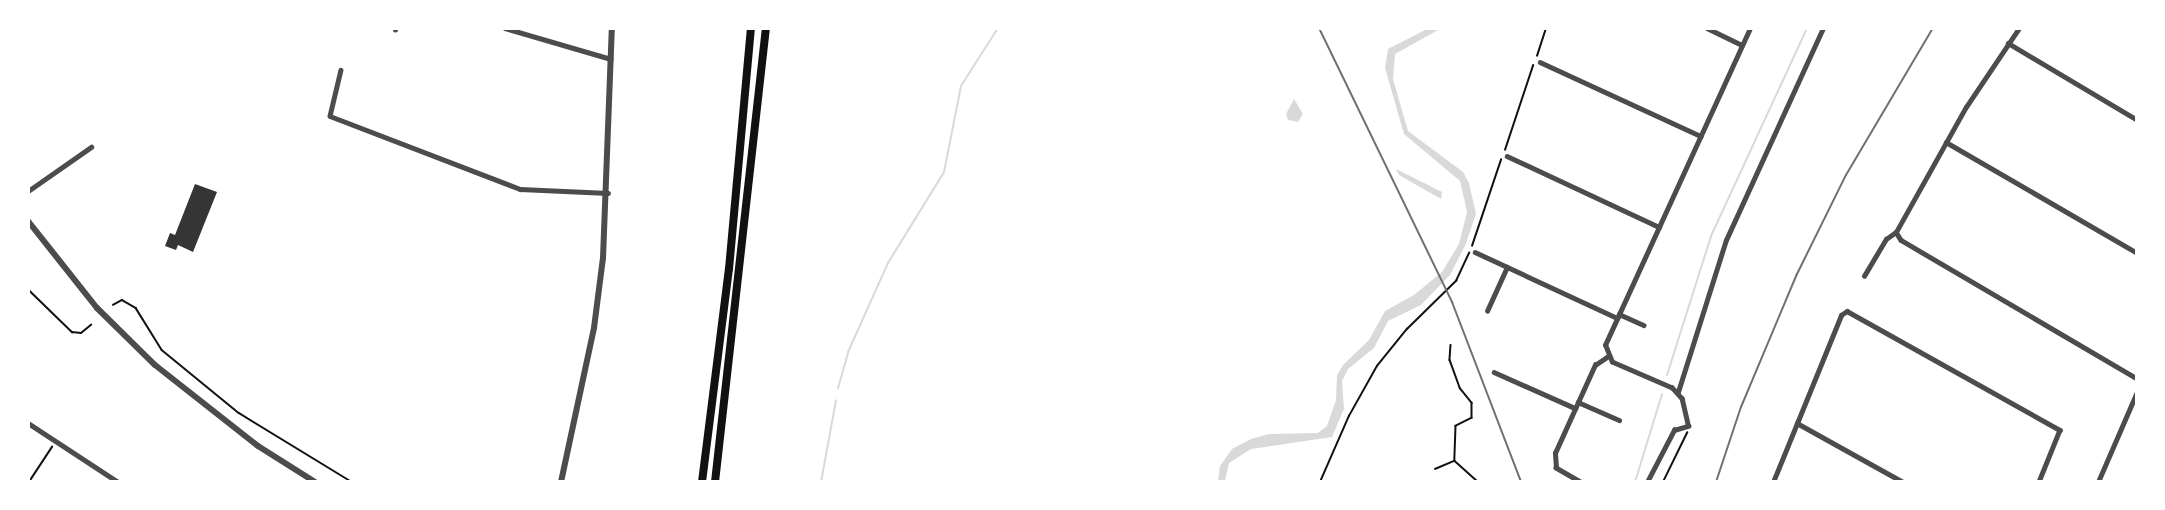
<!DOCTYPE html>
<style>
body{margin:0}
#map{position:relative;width:2165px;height:510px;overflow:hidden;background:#fff;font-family:Helvetica,sans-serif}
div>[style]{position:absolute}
.water>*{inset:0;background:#d9d9d9}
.stream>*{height:2px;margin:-1px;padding:0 1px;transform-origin:1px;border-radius:1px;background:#d9d9d9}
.building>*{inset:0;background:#353535}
.path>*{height:1.5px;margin:-0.75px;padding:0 0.75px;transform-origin:0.75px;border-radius:0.75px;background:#111}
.minor>*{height:4.5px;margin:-2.25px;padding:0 2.25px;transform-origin:2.25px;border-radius:2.25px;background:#4c4c4c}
.tertiary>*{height:6px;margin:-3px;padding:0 3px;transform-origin:3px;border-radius:3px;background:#4c4c4c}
.motorway>*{height:8px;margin:-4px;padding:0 4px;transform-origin:4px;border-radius:4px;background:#111}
.rail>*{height:2px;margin:-1px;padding:0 1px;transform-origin:1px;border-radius:1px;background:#707070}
span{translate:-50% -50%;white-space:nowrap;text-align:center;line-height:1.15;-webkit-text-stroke:5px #fff;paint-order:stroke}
.frame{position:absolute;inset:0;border:30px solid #fff;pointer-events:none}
</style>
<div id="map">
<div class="water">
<div style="clip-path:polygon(1427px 29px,1440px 29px,1395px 54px,1393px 79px,1408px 131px,1463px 172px,1469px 183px,1476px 214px,1465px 246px,1450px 275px,1421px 305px,1388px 321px,1374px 348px,1348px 369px,1342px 381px,1344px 409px,1332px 437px,1251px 449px,1229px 463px,1225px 481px,1218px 481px,1220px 466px,1232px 449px,1251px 439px,1269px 434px,1318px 433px,1327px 426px,1336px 400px,1337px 375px,1343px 365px,1369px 340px,1385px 311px,1414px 295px,1442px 272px,1459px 244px,1467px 212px,1460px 181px,1404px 134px,1385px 68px,1388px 49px)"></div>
<div style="clip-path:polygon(1294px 99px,1303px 114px,1298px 122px,1288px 120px,1286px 114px)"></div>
<div style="clip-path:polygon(1396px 169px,1442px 192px,1441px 199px,1399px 175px)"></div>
</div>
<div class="stream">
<div style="left:1667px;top:375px;width:146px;rotate:-72.4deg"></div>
<div style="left:1711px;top:236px;width:229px;rotate:-65.2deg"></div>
<div style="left:838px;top:388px;width:37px;rotate:-74deg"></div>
<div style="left:848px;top:352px;width:98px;rotate:-65.8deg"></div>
<div style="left:888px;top:263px;width:107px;rotate:-58.4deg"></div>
<div style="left:944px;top:172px;width:88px;rotate:-78.8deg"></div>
<div style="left:961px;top:86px;width:69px;rotate:-57.5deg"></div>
<div style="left:821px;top:482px;width:83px;rotate:-79.6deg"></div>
<div style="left:1635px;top:482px;width:92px;rotate:-72.9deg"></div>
</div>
<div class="building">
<div style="clip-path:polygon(195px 184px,217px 192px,193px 252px,178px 245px,176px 250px,165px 246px,170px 233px,175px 235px)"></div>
</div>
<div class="path">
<div style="left:1537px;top:56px;width:29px;rotate:-72deg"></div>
<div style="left:1505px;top:150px;width:89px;rotate:-71.6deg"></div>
<div style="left:1472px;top:246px;width:91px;rotate:-71.4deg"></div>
<div style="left:28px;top:289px;width:62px;rotate:44.3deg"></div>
<div style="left:72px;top:332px;width:9px;rotate:6deg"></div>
<div style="left:81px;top:333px;width:13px;rotate:-39deg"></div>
<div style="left:113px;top:305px;width:10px;rotate:-29deg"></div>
<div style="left:122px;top:300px;width:16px;rotate:30deg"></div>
<div style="left:136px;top:308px;width:49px;rotate:58.2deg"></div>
<div style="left:162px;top:350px;width:99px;rotate:39.3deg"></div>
<div style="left:239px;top:413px;width:132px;rotate:31.4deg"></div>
<div style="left:1451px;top:345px;width:15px;rotate:94deg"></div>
<div style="left:1450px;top:360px;width:30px;rotate:70deg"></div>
<div style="left:1460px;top:388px;width:19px;rotate:51deg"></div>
<div style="left:1472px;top:403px;width:15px;rotate:90deg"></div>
<div style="left:1472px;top:418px;width:18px;rotate:153deg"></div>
<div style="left:1456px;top:426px;width:35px;rotate:92deg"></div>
<div style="left:1455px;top:461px;width:31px;rotate:42deg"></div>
<div style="left:1435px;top:469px;width:21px;rotate:-23deg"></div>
<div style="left:29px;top:482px;width:42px;rotate:-56.7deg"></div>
<div style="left:1320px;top:482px;width:72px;rotate:-66.3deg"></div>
<div style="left:1349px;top:416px;width:57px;rotate:-60.8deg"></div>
<div style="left:1377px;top:366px;width:48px;rotate:-51deg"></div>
<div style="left:1407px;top:329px;width:69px;rotate:-44.4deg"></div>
<div style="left:1456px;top:281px;width:31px;rotate:-65deg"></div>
<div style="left:1663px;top:482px;width:55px;rotate:-63.9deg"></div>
</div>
<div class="minor">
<div style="left:505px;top:28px;width:110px;rotate:16.3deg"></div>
<div style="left:1707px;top:28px;width:39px;rotate:26deg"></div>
<div style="left:395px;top:30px;width:2px;rotate:-90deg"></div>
<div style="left:2008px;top:43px;width:149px;rotate:30.7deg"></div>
<div style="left:1540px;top:62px;width:177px;rotate:24.7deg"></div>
<div style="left:341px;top:70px;width:47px;rotate:103.4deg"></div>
<div style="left:330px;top:116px;width:204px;rotate:21deg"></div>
<div style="left:520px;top:189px;width:88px;rotate:2.6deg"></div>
<div style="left:1946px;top:142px;width:220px;rotate:30.1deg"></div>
<div style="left:1507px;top:156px;width:168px;rotate:25deg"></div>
<div style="left:28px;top:191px;width:77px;rotate:-34.9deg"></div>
<div style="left:1896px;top:232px;width:9px;rotate:58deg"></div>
<div style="left:1901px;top:240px;width:273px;rotate:30.4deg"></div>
<div style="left:1475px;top:252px;width:157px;rotate:24.9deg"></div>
<div style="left:1864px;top:276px;width:43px;rotate:-59.3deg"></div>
<div style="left:1886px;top:239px;width:12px;rotate:-35deg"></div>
<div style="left:1896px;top:232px;width:143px;rotate:-60.8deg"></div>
<div style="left:1966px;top:107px;width:95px;rotate:-56.1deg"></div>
<div style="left:1487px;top:311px;width:48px;rotate:-65.6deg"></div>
<div style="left:1619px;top:314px;width:27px;rotate:24deg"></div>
<div style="left:1494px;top:372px;width:89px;rotate:24deg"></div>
<div style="left:1678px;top:392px;width:159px;rotate:-72.5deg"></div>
<div style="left:1726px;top:240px;width:233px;rotate:-65.4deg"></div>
<div style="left:1578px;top:402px;width:45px;rotate:23.7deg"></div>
<div style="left:28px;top:423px;width:108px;rotate:33.2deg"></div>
<div style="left:1797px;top:423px;width:121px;rotate:29.1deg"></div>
<div style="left:1580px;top:482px;width:28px;rotate:-150deg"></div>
<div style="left:1556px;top:468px;width:15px;rotate:-94deg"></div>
<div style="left:1555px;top:453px;width:97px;rotate:-65.6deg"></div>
<div style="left:1595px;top:365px;width:14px;rotate:-34deg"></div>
<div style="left:1647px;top:482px;width:59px;rotate:-62.6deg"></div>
<div style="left:1674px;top:430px;width:15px;rotate:-16deg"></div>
<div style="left:1688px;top:426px;width:28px;rotate:-103deg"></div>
<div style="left:1682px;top:399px;width:15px;rotate:-132deg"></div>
<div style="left:1672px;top:388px;width:65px;rotate:-156.6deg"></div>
<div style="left:1612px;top:362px;width:18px;rotate:-112deg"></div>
<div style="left:1605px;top:345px;width:349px;rotate:-65.4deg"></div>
<div style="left:1773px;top:482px;width:180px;rotate:-67.8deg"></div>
<div style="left:1841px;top:315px;width:7px;rotate:-34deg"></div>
<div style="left:1847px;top:311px;width:244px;rotate:29.2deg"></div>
<div style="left:2060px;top:430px;width:56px;rotate:112deg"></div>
<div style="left:2098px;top:482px;width:96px;rotate:-66.6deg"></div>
</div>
<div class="tertiary">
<div style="left:28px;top:221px;width:111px;rotate:51.6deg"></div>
<div style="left:97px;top:308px;width:81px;rotate:44.5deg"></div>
<div style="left:155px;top:365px;width:131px;rotate:38.2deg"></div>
<div style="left:258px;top:446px;width:67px;rotate:32.3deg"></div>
<div style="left:561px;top:482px;width:157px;rotate:-77.9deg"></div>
<div style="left:594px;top:328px;width:71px;rotate:-82.7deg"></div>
<div style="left:603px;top:258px;width:230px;rotate:-87.8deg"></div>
</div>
<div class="motorway">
<div style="left:702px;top:482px;width:215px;rotate:-82.8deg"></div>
<div style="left:729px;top:269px;width:242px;rotate:-84.8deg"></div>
<div style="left:715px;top:482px;width:457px;rotate:-83.6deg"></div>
</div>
<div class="rail">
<div style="left:1319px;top:28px;width:305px;rotate:64.1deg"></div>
<div style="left:1452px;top:302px;width:193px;rotate:69deg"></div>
<div style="left:1716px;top:482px;width:79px;rotate:-71.6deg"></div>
<div style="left:1741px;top:407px;width:144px;rotate:-67.2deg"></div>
<div style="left:1797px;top:274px;width:110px;rotate:-63.7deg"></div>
<div style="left:1846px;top:175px;width:171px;rotate:-59.4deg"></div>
</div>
<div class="frame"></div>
</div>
